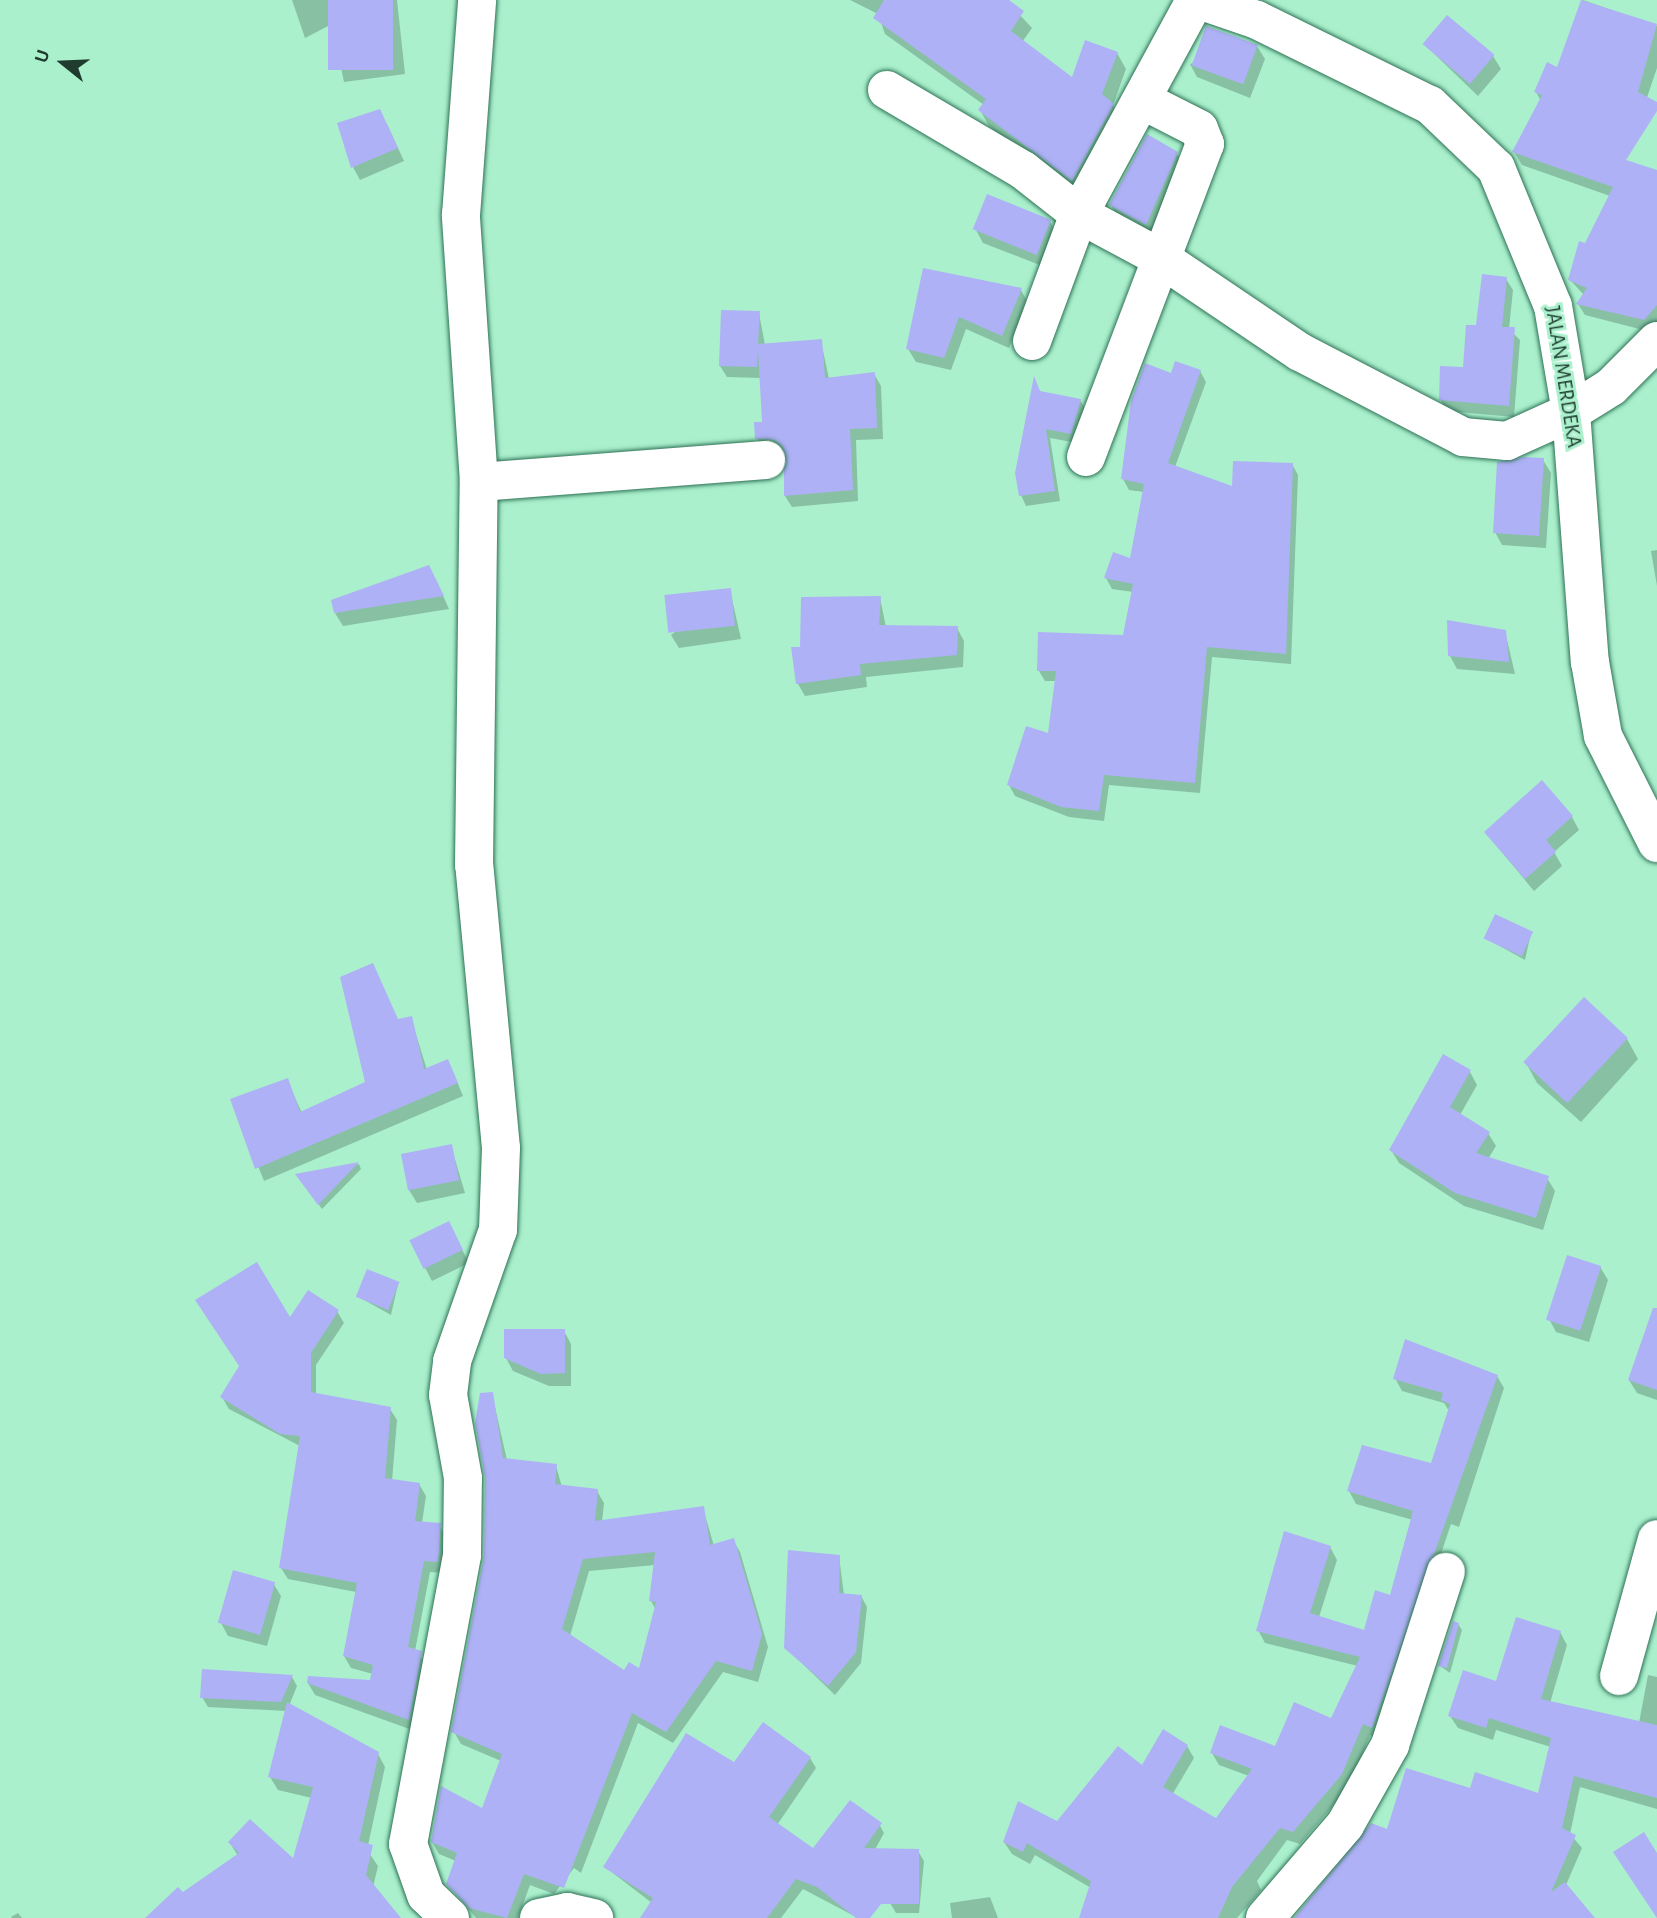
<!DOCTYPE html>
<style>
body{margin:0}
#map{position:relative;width:1657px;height:1918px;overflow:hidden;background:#aaf0cd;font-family:"Alegreya Sans",sans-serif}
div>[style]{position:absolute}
.shadow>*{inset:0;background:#0003}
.building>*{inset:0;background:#afb1f6;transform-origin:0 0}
.roads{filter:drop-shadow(0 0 2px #2e7255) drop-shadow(0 0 2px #2e7255)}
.minor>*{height:38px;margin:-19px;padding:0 19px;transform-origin:19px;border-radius:19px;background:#fff}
span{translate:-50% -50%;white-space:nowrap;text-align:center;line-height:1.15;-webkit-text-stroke:6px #aaf0cd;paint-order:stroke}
.street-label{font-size:21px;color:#203c2f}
.north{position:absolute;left:28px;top:28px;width:70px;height:70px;-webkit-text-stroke:5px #aaf0cd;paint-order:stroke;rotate:288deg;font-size:19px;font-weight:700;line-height:28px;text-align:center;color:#203c2f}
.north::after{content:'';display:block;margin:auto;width:24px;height:32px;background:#203c2f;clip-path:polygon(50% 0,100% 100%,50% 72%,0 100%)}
</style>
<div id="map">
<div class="shadow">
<div style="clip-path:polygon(292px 0,397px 0,405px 74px,344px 82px,332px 24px,305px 38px)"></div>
<div style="clip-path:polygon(850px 0,1006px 0,1032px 28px,1022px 42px,1073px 80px,1117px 53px,1126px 69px,1113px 105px,1122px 121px,1081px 195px,989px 126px,980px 110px,984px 105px,885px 34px,878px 14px)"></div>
<div style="clip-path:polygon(1583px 0,1657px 26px,1657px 68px,1613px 197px,1522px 165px,1514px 152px,1541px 101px,1536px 92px,1558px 69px)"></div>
<div style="clip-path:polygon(1424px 44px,1493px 56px,1501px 69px,1478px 96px)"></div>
<div style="clip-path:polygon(1257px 46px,1265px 59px,1250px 98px,1197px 77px,1190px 64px)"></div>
<div style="clip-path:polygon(387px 124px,404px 161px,360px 180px,353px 167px)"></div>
<div style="clip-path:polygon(1177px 154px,1189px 173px,1157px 244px,1122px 225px,1111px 205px)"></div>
<div style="clip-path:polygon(1657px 172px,1657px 325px,1651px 332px,1585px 315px,1578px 304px,1584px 295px,1570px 280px,1586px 245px)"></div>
<div style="clip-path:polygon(1050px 221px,1057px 234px,1045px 267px,983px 243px,976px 230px)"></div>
<div style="clip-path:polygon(924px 270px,1021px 290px,1028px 303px,1009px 348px,966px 329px,951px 370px,916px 362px,908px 349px)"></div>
<div style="clip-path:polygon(1506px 279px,1513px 290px,1509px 329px,1520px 340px,1514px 417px,1447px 411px,1440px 399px,1464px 369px,1477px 327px)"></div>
<div style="clip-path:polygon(759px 313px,765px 345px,821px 341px,829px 379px,874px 374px,881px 386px,883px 439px,856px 440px,858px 501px,792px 507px,785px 496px,786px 454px,764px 450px,757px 438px,764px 423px,762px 378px,727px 377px,720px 366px)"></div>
<div style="clip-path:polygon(1200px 371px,1206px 382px,1175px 467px,1234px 489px,1292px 464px,1298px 475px,1291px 664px,1212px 657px,1200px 793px,1109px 785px,1104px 821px,1069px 817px,1015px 796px,1009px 785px,1049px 735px,1057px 681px,1045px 681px,1039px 671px,1124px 637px,1133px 592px,1112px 589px,1106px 578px,1131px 560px,1144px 492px,1129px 490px,1123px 479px,1172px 375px)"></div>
<div style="clip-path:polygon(1041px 393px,1080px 400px,1086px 410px,1077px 443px,1050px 438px,1060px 501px,1026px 506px,1021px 495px)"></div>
<div style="clip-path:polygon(1543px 460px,1551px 473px,1546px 548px,1502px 545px,1495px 532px)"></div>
<div style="clip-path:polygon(1657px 550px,1657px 586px,1651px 551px)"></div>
<div style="clip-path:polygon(436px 580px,449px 609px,343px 626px,335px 613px)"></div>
<div style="clip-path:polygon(730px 590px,741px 639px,679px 648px,671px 635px)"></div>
<div style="clip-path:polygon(880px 598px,886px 627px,957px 628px,964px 641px,963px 667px,866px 677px,867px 687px,805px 696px,798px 684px,802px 648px)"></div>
<div style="clip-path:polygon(1505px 631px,1515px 674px,1457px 669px,1450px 656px)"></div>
<div style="clip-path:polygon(1572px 817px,1579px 830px,1554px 852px,1562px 866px,1534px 891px,1486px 833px)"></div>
<div style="clip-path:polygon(1531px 933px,1525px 960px,1485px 938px)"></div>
<div style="clip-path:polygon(1584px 999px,1627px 1039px,1638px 1059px,1581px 1122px,1537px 1083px,1526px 1063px)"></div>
<div style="clip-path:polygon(411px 1018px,427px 1070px,454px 1074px,463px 1096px,264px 1181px,232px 1100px,287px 1080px,302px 1113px,367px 1083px,398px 1021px)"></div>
<div style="clip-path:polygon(1470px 1072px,1477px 1085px,1460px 1115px,1488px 1133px,1496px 1146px,1488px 1159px,1547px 1178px,1555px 1191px,1543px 1230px,1464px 1206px,1399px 1163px,1391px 1150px)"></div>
<div style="clip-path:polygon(451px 1146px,465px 1193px,417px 1203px,409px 1190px)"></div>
<div style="clip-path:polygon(359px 1164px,361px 1169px,322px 1209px,298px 1175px)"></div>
<div style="clip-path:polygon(455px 1236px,469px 1263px,432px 1281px,411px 1241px)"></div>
<div style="clip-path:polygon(1600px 1267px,1608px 1280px,1589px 1342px,1556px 1332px,1549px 1319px)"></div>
<div style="clip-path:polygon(398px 1284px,391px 1315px,357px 1296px)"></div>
<div style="clip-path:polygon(337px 1311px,344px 1323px,316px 1365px,316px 1395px,390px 1409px,397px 1420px,392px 1481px,419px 1484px,426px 1496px,422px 1523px,439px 1525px,446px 1537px,444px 1573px,430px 1572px,415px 1651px,427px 1664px,415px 1731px,315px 1695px,308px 1683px,372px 1682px,373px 1674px,351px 1668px,344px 1656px,356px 1592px,288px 1579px,281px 1568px,300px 1446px,229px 1409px,222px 1397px,290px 1321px)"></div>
<div style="clip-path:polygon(564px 1331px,571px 1344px,571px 1386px,549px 1386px,513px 1371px,506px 1358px)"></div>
<div style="clip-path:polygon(1657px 1340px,1657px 1400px,1637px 1393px,1629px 1380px)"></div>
<div style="clip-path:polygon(1497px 1376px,1504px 1388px,1459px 1527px,1451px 1524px,1379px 1739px,1370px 1735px,1349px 1787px,1300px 1844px,1287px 1840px,1257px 1881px,1261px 1890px,1237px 1918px,1080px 1918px,1091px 1888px,1035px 1855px,1030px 1864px,1012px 1854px,1004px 1842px,1019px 1804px,1057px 1823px,1187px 1746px,1194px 1758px,1172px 1795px,1216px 1820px,1249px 1776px,1219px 1765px,1212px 1753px,1276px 1748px,1332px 1720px,1358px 1666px,1265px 1643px,1258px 1630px,1330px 1547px,1337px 1560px,1319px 1617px,1365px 1632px,1391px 1597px,1413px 1520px,1356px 1504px,1349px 1491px,1432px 1465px,1449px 1411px,1444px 1403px,1402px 1391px,1395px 1378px)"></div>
<div style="clip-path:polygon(evenodd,492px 1394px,507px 1460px,556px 1466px,562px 1487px,597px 1491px,604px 1503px,602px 1522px,703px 1508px,714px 1546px,733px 1540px,740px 1552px,768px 1647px,758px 1682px,723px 1672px,673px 1743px,638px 1723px,581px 1873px,574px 1868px,554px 1894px,530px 1885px,518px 1918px,476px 1918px,448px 1884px,456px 1861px,439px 1854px,432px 1842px,483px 1811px,501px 1761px,461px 1744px,454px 1732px,486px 1555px,492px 1394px,655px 1565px,651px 1601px,656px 1610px,640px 1671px,625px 1672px,570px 1636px,589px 1571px,655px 1565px)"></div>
<div style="clip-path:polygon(839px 1556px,844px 1595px,861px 1596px,867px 1607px,861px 1663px,835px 1695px,786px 1648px)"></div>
<div style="clip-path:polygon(273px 1583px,281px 1596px,267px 1646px,228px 1636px,221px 1623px)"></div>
<div style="clip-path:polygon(1458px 1624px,1462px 1630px,1450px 1673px,1440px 1666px)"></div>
<div style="clip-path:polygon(1560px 1632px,1567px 1645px,1550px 1703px,1639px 1723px,1648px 1675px,1657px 1677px,1657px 1809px,1580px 1787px,1570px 1834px,1582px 1848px,1566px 1885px,1593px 1918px,1300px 1918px,1388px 1831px,1471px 1790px,1540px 1795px,1551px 1747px,1496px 1730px,1493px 1740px,1458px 1728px,1450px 1716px)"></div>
<div style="clip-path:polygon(292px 1677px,297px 1686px,289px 1706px,378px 1754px,385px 1767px,367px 1850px,378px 1866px,373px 1887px,398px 1918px,149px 1918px,238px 1856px,230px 1843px,294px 1861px,312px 1798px,278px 1790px,270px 1777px,286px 1711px,208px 1707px,202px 1697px)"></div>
<div style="clip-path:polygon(810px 1758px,816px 1768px,777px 1825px,814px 1850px,878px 1822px,884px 1833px,872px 1855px,858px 1918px,803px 1889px,781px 1918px,647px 1918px,652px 1903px,605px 1867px,735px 1764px)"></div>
<div style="clip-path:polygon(918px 1851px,924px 1861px,919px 1913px,896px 1913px,890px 1903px)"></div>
<div style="clip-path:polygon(990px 1897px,998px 1918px,952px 1918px,950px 1903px)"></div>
<div style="clip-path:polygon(18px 1913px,22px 1918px,12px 1918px,11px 1917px)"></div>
</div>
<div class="building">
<div style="left:328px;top:0;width:65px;height:70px"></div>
<div style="clip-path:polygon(884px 0,1009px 0,1024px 11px,1011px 31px,1072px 77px,1085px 40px,1118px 52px,1102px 94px,1114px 104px,1072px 181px,978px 110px,986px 99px,873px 18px)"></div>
<div style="clip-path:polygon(1581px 0,1657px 24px,1638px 92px,1657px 102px,1657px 111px,1626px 160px,1657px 170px,1657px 305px,1644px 320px,1576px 304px,1587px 288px,1568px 280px,1579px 241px,1585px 243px,1613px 187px,1512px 152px,1542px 95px,1534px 92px,1547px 62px,1557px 67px)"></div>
<div style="left:1447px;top:15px;width:62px;height:38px;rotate:40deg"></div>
<div style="left:1206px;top:26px;width:55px;height:42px;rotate:20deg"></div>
<div style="clip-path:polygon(380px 109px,398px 148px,351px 168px,337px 123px)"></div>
<div style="clip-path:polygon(1147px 134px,1178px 152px,1146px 225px,1109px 205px)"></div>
<div style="left:987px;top:194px;width:69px;height:38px;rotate:22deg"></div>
<div style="clip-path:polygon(923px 268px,1022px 288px,1002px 336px,959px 317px,944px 358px,906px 349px)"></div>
<div style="clip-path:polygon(1482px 274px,1507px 277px,1502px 327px,1515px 327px,1509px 406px,1439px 400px,1440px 366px,1463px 367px,1466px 325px,1476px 325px)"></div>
<div style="clip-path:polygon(721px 310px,760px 311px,758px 344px,822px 339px,825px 378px,875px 372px,877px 428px,850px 429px,853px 490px,784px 496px,784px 448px,775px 440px,755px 439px,754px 422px,762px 422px,758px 350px,757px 367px,719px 366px)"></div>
<div style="clip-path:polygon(1175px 361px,1201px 370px,1168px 463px,1232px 486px,1233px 461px,1293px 463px,1286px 654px,1207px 647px,1195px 783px,1104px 775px,1099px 811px,1061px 807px,1007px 785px,1026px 726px,1048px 733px,1056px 671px,1037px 671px,1038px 632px,1123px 635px,1133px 584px,1104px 578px,1113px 552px,1130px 558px,1144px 484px,1121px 479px,1131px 401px,1145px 363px,1171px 373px)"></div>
<div style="clip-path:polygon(1034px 376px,1040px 391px,1081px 399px,1071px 434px,1046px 429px,1055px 491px,1019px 496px,1015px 473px)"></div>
<div style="clip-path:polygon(1524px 457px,1544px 458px,1539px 536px,1493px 533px,1497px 462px)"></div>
<div style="clip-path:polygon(429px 565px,444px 596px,334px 613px,331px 600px)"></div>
<div style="left:731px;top:588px;width:38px;height:67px;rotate:84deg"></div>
<div style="clip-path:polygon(881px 596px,879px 625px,958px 626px,957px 655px,860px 664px,861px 675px,796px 684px,791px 647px,800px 647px,801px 597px)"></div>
<div style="clip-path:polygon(1447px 620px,1506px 630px,1509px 662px,1448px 656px)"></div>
<div style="clip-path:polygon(1542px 780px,1573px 816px,1546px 840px,1556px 852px,1525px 879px,1484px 832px)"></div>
<div style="left:1495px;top:914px;width:42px;height:27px;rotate:25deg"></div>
<div style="clip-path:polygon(373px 963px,398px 1019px,412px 1016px,424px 1069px,448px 1059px,458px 1083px,255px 1169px,230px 1099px,288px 1078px,300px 1112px,365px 1082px,340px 977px)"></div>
<div style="left:1584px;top:997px;width:60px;height:89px;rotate:43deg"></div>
<div style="clip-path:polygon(1443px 1054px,1471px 1070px,1450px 1107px,1490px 1132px,1476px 1153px,1549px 1176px,1536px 1218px,1455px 1193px,1389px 1150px)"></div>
<div style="left:452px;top:1144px;width:37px;height:52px;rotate:79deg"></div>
<div style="clip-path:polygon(359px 1162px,318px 1205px,295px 1174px)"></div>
<div style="left:449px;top:1221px;width:32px;height:44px;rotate:64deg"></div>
<div style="left:1567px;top:1255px;width:36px;height:68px;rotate:18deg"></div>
<div style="clip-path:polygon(257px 1262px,290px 1317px,308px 1290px,339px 1310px,311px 1353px,311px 1392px,391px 1407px,385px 1478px,420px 1483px,415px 1521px,441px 1523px,438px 1562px,424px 1561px,408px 1647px,422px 1651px,409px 1720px,307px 1683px,308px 1676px,370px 1680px,373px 1665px,343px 1656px,357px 1583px,279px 1568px,300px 1436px,280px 1434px,220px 1397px,239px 1366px,195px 1300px)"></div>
<div style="left:367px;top:1269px;width:35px;height:30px;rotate:22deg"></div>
<div style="clip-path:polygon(1653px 1308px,1657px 1308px,1657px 1390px,1628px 1380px)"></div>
<div style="clip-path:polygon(504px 1329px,565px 1329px,565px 1373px,541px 1374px,504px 1358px)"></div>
<div style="clip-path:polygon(1405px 1339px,1498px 1375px,1372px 1728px,1363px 1724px,1342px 1774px,1293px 1832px,1280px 1828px,1232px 1887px,1218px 1918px,1079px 1918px,1091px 1881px,1027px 1843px,1023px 1852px,1003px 1842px,1018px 1801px,1057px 1821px,1118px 1746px,1142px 1765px,1163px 1729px,1188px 1745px,1163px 1787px,1216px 1818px,1252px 1769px,1210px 1753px,1220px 1725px,1275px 1746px,1294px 1702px,1331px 1718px,1360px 1657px,1256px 1631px,1284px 1531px,1331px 1546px,1310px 1613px,1364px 1630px,1375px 1590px,1390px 1595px,1413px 1511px,1347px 1491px,1362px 1445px,1431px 1463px,1450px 1404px,1441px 1400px,1443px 1393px,1393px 1379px)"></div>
<div style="clip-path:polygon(evenodd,493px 1392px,503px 1458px,557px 1464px,555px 1484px,598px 1489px,595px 1521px,704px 1506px,710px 1545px,734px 1538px,762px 1634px,752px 1671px,716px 1661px,666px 1732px,632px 1713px,564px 1888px,524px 1874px,507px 1918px,469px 1908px,446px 1884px,457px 1853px,431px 1842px,441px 1786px,482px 1808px,502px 1754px,451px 1732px,484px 1556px,485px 1478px,475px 1423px,480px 1393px,493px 1392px,655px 1552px,649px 1601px,656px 1602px,639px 1668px,629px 1662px,624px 1670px,562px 1629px,583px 1559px,655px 1552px)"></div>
<div style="clip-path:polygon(788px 1550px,840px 1555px,839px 1593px,862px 1595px,856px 1652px,828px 1686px,784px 1648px)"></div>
<div style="left:233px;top:1570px;width:44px;height:55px;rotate:16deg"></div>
<div style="clip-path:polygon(1516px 1617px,1561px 1631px,1541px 1699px,1657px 1725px,1657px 1798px,1574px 1776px,1562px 1828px,1576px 1835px,1551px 1892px,1565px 1882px,1595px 1918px,1294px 1918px,1371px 1823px,1387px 1829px,1406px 1768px,1470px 1788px,1475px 1772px,1538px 1793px,1551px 1738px,1489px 1718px,1486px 1728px,1448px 1716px,1463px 1670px,1496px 1681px)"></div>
<div style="clip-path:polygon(1453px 1621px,1459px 1623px,1447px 1668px,1438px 1666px)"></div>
<div style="clip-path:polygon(202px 1669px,293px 1675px,281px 1702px,200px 1698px)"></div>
<div style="clip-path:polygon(287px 1702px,379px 1752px,359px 1841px,373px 1845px,366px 1875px,401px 1918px,145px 1918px,178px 1887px,183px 1892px,239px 1853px,228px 1842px,250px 1819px,293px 1858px,313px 1787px,268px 1777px)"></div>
<div style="clip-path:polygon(763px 1722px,811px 1757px,769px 1817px,813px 1848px,850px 1800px,882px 1823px,864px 1848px,919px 1849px,919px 1904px,881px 1904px,870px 1918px,856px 1918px,817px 1887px,796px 1879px,767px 1918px,640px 1918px,653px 1898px,603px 1867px,686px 1733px,734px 1762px)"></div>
<div style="clip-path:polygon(1644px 1832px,1657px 1853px,1657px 1918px,1613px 1852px)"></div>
</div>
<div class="roads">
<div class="minor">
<div style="left:1199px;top:0;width:61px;rotate:19deg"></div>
<div style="left:1257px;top:20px;width:193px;rotate:26.2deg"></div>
<div style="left:1430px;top:105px;width:91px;rotate:43.7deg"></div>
<div style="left:1496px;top:168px;width:149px;rotate:67.6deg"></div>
<div style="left:1553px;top:306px;width:108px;rotate:80.4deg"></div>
<div style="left:1571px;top:412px;width:251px;rotate:85.7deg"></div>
<div style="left:1590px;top:662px;width:75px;rotate:80deg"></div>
<div style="left:1603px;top:736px;width:120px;rotate:63.2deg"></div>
<div style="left:887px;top:90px;width:158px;rotate:30.5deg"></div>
<div style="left:1023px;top:170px;width:71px;rotate:38.2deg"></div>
<div style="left:1079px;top:214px;width:91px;rotate:28.3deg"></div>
<div style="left:1159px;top:257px;width:170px;rotate:34deg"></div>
<div style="left:1300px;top:352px;width:184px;rotate:27.5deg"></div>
<div style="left:1463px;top:437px;width:44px;rotate:5.2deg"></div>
<div style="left:1507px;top:441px;width:70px;rotate:-24.4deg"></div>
<div style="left:1571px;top:412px;width:47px;rotate:-32deg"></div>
<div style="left:1611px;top:387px;width:65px;rotate:-45deg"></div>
<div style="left:1032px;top:341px;width:135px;rotate:-69.7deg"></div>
<div style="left:1079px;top:214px;width:243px;rotate:-61.5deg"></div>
<div style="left:1086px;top:457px;width:335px;rotate:-69.2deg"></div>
<div style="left:1205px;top:144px;width:16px;rotate:-112deg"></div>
<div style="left:1199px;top:129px;width:62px;rotate:-153deg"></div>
<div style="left:479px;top:482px;width:288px;rotate:-4.4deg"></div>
<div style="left:1619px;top:1676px;width:142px;rotate:-74.5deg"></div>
<div style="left:450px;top:1918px;width:33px;rotate:-136deg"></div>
<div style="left:426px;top:1895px;width:54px;rotate:-109.4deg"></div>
<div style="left:408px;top:1844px;width:294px;rotate:-79.4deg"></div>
<div style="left:462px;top:1555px;width:77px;rotate:-89.3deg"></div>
<div style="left:463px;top:1478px;width:84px;rotate:-100.2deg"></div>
<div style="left:448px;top:1395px;width:34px;rotate:-83deg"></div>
<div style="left:452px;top:1361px;width:139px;rotate:-70.7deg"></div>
<div style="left:498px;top:1230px;width:82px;rotate:-87.9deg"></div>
<div style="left:501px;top:1148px;width:284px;rotate:-95.4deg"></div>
<div style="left:474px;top:865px;width:383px;rotate:-89.3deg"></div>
<div style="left:479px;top:482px;width:268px;rotate:-93.9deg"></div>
<div style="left:461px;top:215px;width:216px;rotate:-85.7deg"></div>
<div style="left:539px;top:1918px;width:29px;rotate:-12deg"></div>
<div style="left:567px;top:1912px;width:28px;rotate:13deg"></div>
<div style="left:1265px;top:1918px;width:123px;rotate:-49.3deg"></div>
<div style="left:1345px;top:1825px;width:92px;rotate:-60.6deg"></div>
<div style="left:1390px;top:1745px;width:182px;rotate:-72.1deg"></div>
</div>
</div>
<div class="street-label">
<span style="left:1563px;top:377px;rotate:81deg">JALAN MERDEKA</span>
</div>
<div class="north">U</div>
</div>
